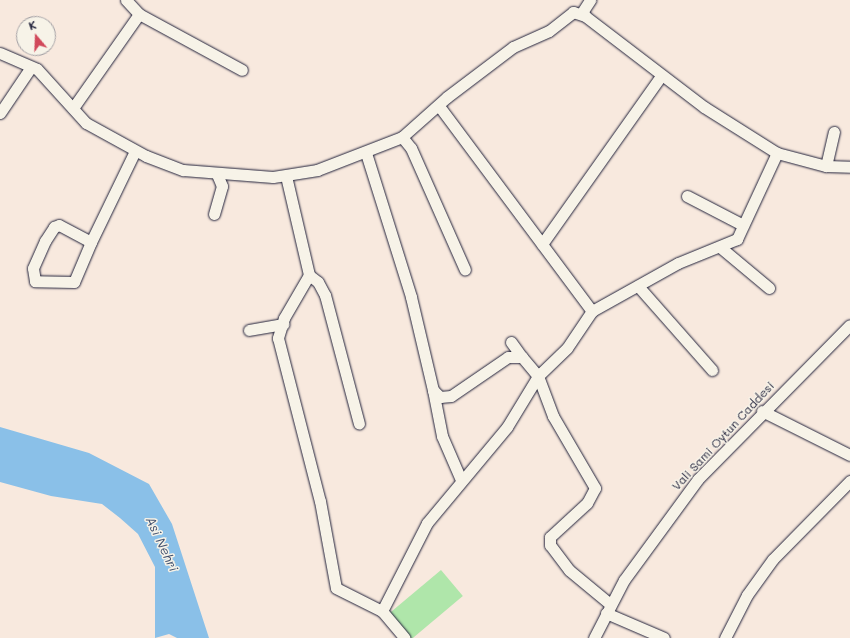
<!DOCTYPE html>
<style>
body{margin:0}
#map{position:relative;width:850px;height:638px;overflow:hidden;background:#f8e9de;font-family:Mali,sans-serif}
div>[style]{position:absolute}
.green>*{inset:0;background:#afe6aa;transform-origin:0 0}
.water>*{inset:0;background:#8ac0e8}
.roads{filter:drop-shadow(0 0 1px #22223b) drop-shadow(0 0 1px #22223b)}
.minor>*{height:11px;margin:-5.5px;padding:0 5.5px;transform-origin:5.5px;border-radius:5.5px;background:#f7f3e8}
span{translate:-50% -50%;white-space:nowrap;text-align:center;line-height:1.15;-webkit-text-stroke:3px #f7f3e8;paint-order:stroke}
.street-label{font-size:12px;color:#22223b}
.water-label{font-size:13px;color:#41516f;font-style:italic}
.north{position:absolute;left:16px;top:16px;width:40px;height:40px;box-sizing:border-box;background:#f7f3e8;border:1px solid #a29fa3;border-radius:50%;rotate:341deg;font-size:11px;font-weight:700;line-height:16px;text-align:center;color:#22223b}
.north::after{content:'';display:block;margin:auto;width:14px;height:18px;background:#d1495b;clip-path:polygon(50% 0,100% 100%,50% 72%,0 100%)}
</style>
<div id="map">
<div class="green">
<div style="left:441px;top:570px;width:34px;height:67px;rotate:50deg"></div>
</div>
<div class="water">
<div style="clip-path:polygon(0 427px,89px 453px,149px 484px,172px 524px,209px 638px,177px 638px,169px 634px,155px 638px,155px 567px,138px 534px,120px 518px,102px 504px,51px 496px,0 482px)"></div>
</div>
<div class="roads">
<div class="minor">
<div style="left:139px;top:14px;width:117px;rotate:28.5deg"></div>
<div style="left:581px;top:14px;width:17px;rotate:-57deg"></div>
<div style="left:0;top:53px;width:40px;rotate:23.4deg"></div>
<div style="left:37px;top:69px;width:73px;rotate:47.8deg"></div>
<div style="left:86px;top:123px;width:68px;rotate:28.8deg"></div>
<div style="left:146px;top:156px;width:40px;rotate:21deg"></div>
<div style="left:183px;top:170px;width:90px;rotate:4.4deg"></div>
<div style="left:273px;top:177px;width:45px;rotate:-9deg"></div>
<div style="left:317px;top:170px;width:91px;rotate:-21.2deg"></div>
<div style="left:402px;top:137px;width:60px;rotate:-41.6deg"></div>
<div style="left:447px;top:97px;width:83px;rotate:-37.1deg"></div>
<div style="left:513px;top:47px;width:39px;rotate:-24deg"></div>
<div style="left:549px;top:31px;width:31px;rotate:-38deg"></div>
<div style="left:573px;top:12px;width:13px;rotate:18deg"></div>
<div style="left:585px;top:16px;width:150px;rotate:37.4deg"></div>
<div style="left:704px;top:107px;width:86px;rotate:32.2deg"></div>
<div style="left:777px;top:153px;width:51px;rotate:14.9deg"></div>
<div style="left:826px;top:166px;width:24px;rotate:2deg"></div>
<div style="left:439px;top:106px;width:256px;rotate:53.3deg"></div>
<div style="left:73px;top:108px;width:115px;rotate:-54.9deg"></div>
<div style="left:139px;top:14px;width:19px;rotate:-133deg"></div>
<div style="left:0;top:113px;width:55px;rotate:-56deg"></div>
<div style="left:402px;top:137px;width:14px;rotate:51deg"></div>
<div style="left:411px;top:148px;width:133px;rotate:66.1deg"></div>
<div style="left:366px;top:153px;width:151px;rotate:72.6deg"></div>
<div style="left:411px;top:297px;width:96px;rotate:76.7deg"></div>
<div style="left:433px;top:390px;width:10px;rotate:45deg"></div>
<div style="left:440px;top:397px;width:11px;rotate:-5deg"></div>
<div style="left:451px;top:396px;width:69px;rotate:-34.4deg"></div>
<div style="left:508px;top:357px;width:14px"></div>
<div style="left:522px;top:357px;width:25px;rotate:50deg"></div>
<div style="left:538px;top:376px;width:60px;rotate:121.3deg"></div>
<div style="left:507px;top:427px;width:125px;rotate:129.8deg"></div>
<div style="left:427px;top:523px;width:99px;rotate:117.1deg"></div>
<div style="left:826px;top:166px;width:35px;rotate:-77deg"></div>
<div style="left:286px;top:176px;width:102px;rotate:76.9deg"></div>
<div style="left:309px;top:275px;width:50px;rotate:120.2deg"></div>
<div style="left:284px;top:318px;width:21px;rotate:107deg"></div>
<div style="left:278px;top:338px;width:168px;rotate:75.6deg"></div>
<div style="left:320px;top:501px;width:88px;rotate:79.6deg"></div>
<div style="left:336px;top:588px;width:51px;rotate:26.6deg"></div>
<div style="left:382px;top:611px;width:35px;rotate:50deg"></div>
<div style="left:687px;top:196px;width:63px;rotate:27.4deg"></div>
<div style="left:214px;top:214px;width:29px;rotate:-74deg"></div>
<div style="left:222px;top:186px;width:13px;rotate:-113deg"></div>
<div style="left:59px;top:225px;width:36px;rotate:28deg"></div>
<div style="left:91px;top:242px;width:43px;rotate:113deg"></div>
<div style="left:74px;top:282px;width:39px;rotate:-179deg"></div>
<div style="left:35px;top:281px;width:13px;rotate:-99deg"></div>
<div style="left:33px;top:268px;width:30px;rotate:-66deg"></div>
<div style="left:45px;top:241px;width:17px;rotate:-57deg"></div>
<div style="left:54px;top:227px;width:5px;rotate:-22deg"></div>
<div style="left:91px;top:242px;width:101px;rotate:-64.2deg"></div>
<div style="left:542px;top:244px;width:206px;rotate:-54.7deg"></div>
<div style="left:720px;top:247px;width:64px;rotate:39.9deg"></div>
<div style="left:309px;top:275px;width:11px;rotate:38deg"></div>
<div style="left:318px;top:282px;width:15px;rotate:62deg"></div>
<div style="left:325px;top:295px;width:133px;rotate:75.2deg"></div>
<div style="left:638px;top:286px;width:112px;rotate:48.6deg"></div>
<div style="left:249px;top:330px;width:35px;rotate:-10deg"></div>
<div style="left:511px;top:342px;width:19px;rotate:54deg"></div>
<div style="left:433px;top:390px;width:47px;rotate:78.9deg"></div>
<div style="left:442px;top:436px;width:48px;rotate:66.6deg"></div>
<div style="left:762px;top:411px;width:98px;rotate:26.6deg"></div>
<div style="left:610px;top:604px;width:53px;rotate:-140.3deg"></div>
<div style="left:569px;top:570px;width:31px;rotate:-127deg"></div>
<div style="left:550px;top:545px;width:8px;rotate:-90deg"></div>
<div style="left:550px;top:537px;width:50px;rotate:-42.6deg"></div>
<div style="left:587px;top:503px;width:17px;rotate:-62deg"></div>
<div style="left:595px;top:488px;width:83px;rotate:-120.3deg"></div>
<div style="left:553px;top:416px;width:43px;rotate:-110.6deg"></div>
<div style="left:538px;top:376px;width:40px;rotate:-44deg"></div>
<div style="left:567px;top:348px;width:45px;rotate:-56deg"></div>
<div style="left:592px;top:311px;width:98px;rotate:-29.2deg"></div>
<div style="left:678px;top:263px;width:64px;rotate:-22.1deg"></div>
<div style="left:737px;top:239px;width:95px;rotate:-65.1deg"></div>
<div style="left:606px;top:613px;width:63px;rotate:23.3deg"></div>
<div style="left:594px;top:638px;width:65px;rotate:-62.7deg"></div>
<div style="left:624px;top:580px;width:125px;rotate:-53.8deg"></div>
<div style="left:698px;top:479px;width:216px;rotate:-45.4deg"></div>
<div style="left:725px;top:638px;width:48px;rotate:-62.9deg"></div>
<div style="left:747px;top:595px;width:44px;rotate:-54.2deg"></div>
<div style="left:773px;top:559px;width:110px;rotate:-45.4deg"></div>
</div>
</div>
<div class="street-label">
<span style="left:723px;top:436px;rotate:-47deg">Vali Sami Oytun Caddesi</span>
</div>
<div class="water-label">
<span style="left:162px;top:544px;rotate:65deg">Asi Nehri</span>
</div>
<div class="north">K</div>
</div>
